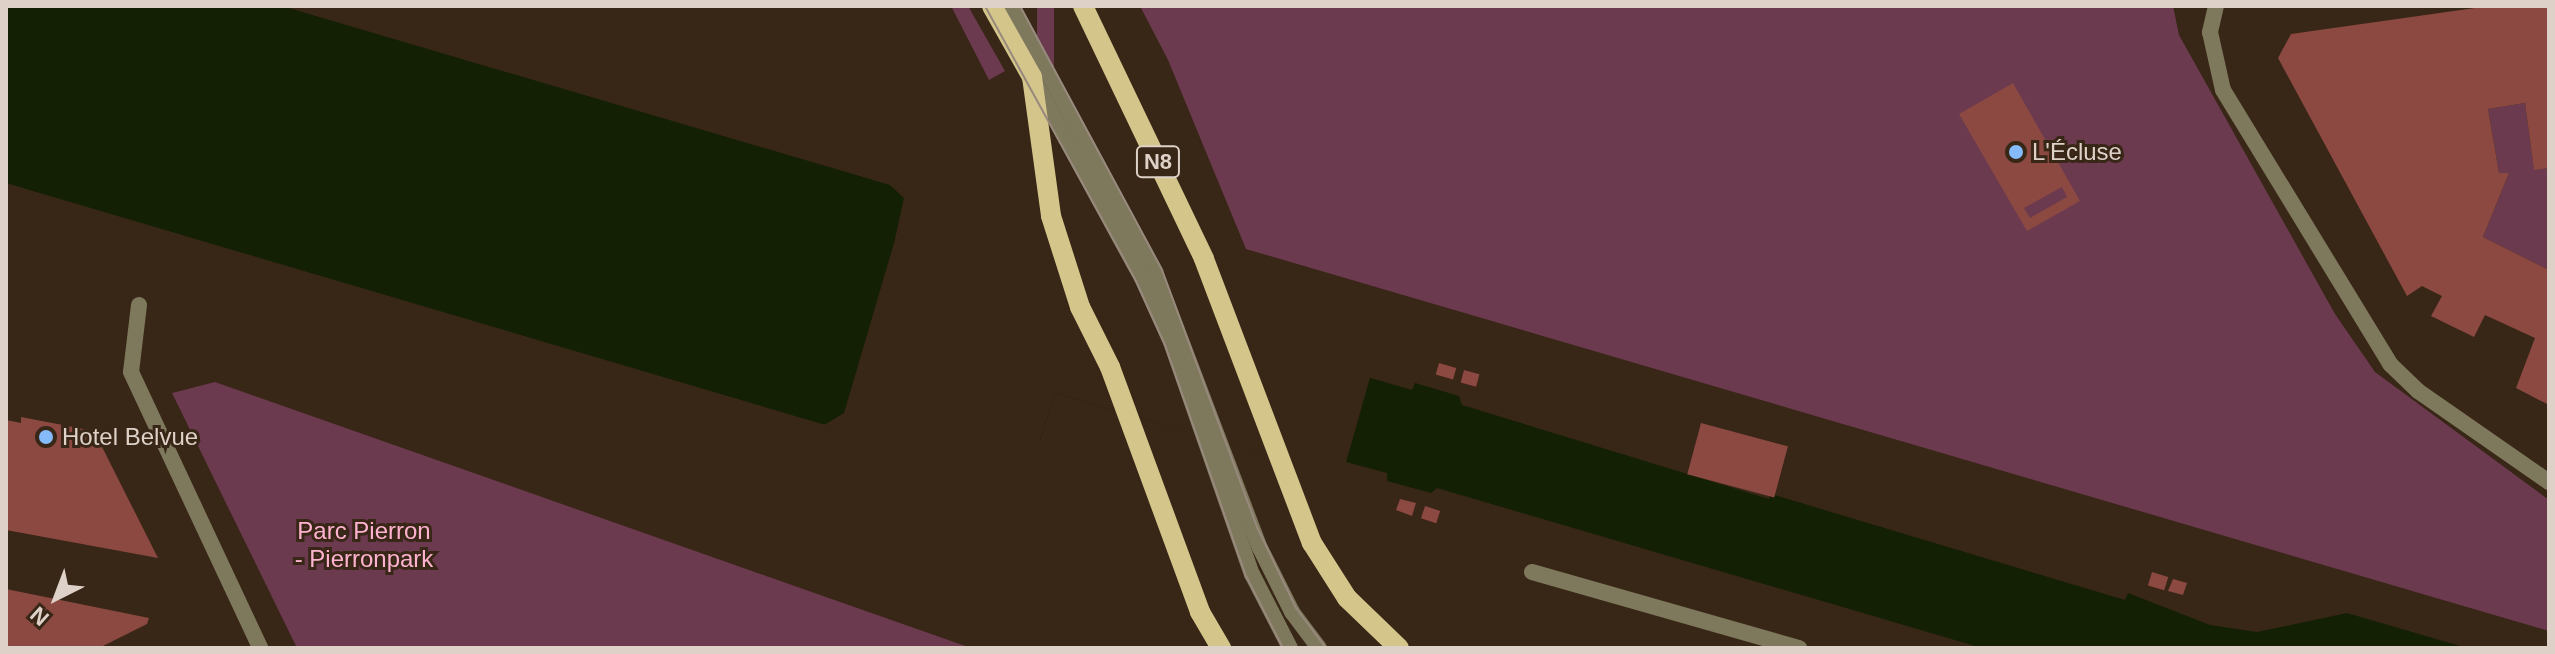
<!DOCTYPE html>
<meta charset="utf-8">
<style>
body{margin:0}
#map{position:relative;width:2555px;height:654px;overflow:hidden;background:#382616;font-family:Helvetica,sans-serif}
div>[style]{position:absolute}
.green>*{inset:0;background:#6c3a4f;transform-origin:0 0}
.water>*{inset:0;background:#132003}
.pier>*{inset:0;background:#382616}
.building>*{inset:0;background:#8b4941;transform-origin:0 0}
.service>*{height:16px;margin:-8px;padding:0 8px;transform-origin:8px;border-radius:8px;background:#7e785c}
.minor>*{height:16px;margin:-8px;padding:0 8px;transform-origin:8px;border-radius:8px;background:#7e785c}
.primary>*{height:20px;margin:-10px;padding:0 10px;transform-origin:10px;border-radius:10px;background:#d4c58b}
.tram>*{height:2px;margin:-1px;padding:0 1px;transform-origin:1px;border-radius:1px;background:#98897d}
.dots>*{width:22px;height:22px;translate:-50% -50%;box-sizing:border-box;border:4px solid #382616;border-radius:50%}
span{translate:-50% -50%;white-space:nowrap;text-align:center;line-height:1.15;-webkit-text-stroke:6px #382616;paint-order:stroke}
.shield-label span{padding:2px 6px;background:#382616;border:2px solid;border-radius:6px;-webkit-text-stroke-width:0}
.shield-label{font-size:22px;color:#ded2c8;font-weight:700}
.poi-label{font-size:24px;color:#ded2c8}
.left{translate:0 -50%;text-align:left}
.park-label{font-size:24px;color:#ffb2d0}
.frame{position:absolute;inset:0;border:8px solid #ded2c8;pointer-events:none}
.north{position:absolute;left:16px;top:558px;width:80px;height:80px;-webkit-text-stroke:6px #382616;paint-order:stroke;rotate:222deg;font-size:22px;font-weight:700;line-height:32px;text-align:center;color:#ded2c8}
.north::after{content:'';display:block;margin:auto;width:28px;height:36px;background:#ded2c8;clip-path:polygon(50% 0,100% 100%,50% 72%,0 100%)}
</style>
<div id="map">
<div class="green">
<div style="clip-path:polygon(951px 6px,968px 6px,1005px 71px,989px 80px)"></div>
<div style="left:1037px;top:6px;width:17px;height:66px"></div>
<div style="clip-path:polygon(1140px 6px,2173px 6px,2179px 35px,2335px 314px,2375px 372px,2549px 500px,2549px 631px,1246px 249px,1168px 60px)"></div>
<div style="clip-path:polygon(2525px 103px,2534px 169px,2549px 168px,2549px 270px,2483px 237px,2509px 173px,2499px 173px,2488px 109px)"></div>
<div style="clip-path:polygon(215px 382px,971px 648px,297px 648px,172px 393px)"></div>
</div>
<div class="water">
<div style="clip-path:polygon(6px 6px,282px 6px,890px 185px,904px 198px,895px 239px,1412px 390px,1415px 383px,1459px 396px,1462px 405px,1769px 499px,1771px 494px,2125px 600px,2128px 593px,2210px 625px,2257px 632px,2347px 613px,2467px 648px,1982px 648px,1437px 488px,1431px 493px,1387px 481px,1387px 473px,1346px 462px,1317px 469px,1055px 393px,1040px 440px,822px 424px,6px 183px)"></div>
</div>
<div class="pier">
<div style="clip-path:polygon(893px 182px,908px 198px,900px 236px,1371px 374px,1345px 466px,1325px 472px,1055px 393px,1039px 443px,821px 427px,844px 413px,904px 209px,904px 198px)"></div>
</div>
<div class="building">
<div style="clip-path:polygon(2489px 6px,2549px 6px,2549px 168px,2534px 170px,2525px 103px,2488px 109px,2499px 173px,2509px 173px,2483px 237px,2549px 270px,2549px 405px,2516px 388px,2535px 338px,2485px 315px,2474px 337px,2431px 316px,2442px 296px,2422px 286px,2407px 296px,2278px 58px,2291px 34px)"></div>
<div style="clip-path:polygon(evenodd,2013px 83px,2080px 201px,2027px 231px,1959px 114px,2013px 83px,2062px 187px,2067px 197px,2030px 218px,2024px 208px,2062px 187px)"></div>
<div style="left:1439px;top:363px;width:18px;height:12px;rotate:16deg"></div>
<div style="left:1464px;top:370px;width:16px;height:13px;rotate:15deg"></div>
<div style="clip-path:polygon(21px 417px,94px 431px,158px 558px,6px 530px,6px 420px,21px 423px)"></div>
<div style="left:1701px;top:423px;width:90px;height:53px;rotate:15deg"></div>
<div style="clip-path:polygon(1400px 499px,1416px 503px,1412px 516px,1396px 510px)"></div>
<div style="left:1425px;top:506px;width:16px;height:13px;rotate:18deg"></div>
<div style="left:2152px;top:572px;width:17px;height:14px;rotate:17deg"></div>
<div style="clip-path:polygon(2173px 579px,2187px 583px,2183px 595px,2168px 591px)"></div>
<div style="clip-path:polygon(6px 589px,149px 618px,147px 624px,99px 648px,6px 648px)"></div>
</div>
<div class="service">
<div style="left:1012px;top:6px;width:302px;rotate:61.7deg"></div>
<div style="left:1155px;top:272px;width:295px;rotate:69.2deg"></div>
<div style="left:1260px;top:548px;width:72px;rotate:63.4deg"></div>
<div style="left:1292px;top:612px;width:45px;rotate:53.1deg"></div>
<div style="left:1035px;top:82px;width:223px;rotate:61.4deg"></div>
<div style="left:1142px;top:278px;width:70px;rotate:65.6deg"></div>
<div style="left:1171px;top:342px;width:246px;rotate:70.8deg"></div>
<div style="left:1252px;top:574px;width:83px;rotate:62.8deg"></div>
<div style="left:1532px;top:572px;width:278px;rotate:15.9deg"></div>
</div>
<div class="minor">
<div style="left:2216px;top:6px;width:27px;rotate:103deg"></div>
<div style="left:2210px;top:32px;width:59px;rotate:77.4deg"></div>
<div style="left:2223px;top:90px;width:321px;rotate:58.6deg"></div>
<div style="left:2390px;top:364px;width:39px;rotate:44deg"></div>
<div style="left:2418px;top:391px;width:160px;rotate:34.8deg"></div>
<div style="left:139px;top:305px;width:67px;rotate:96.8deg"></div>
<div style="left:131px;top:372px;width:305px;rotate:64.9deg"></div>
</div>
<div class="primary">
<div style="left:992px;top:6px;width:81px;rotate:60.6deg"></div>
<div style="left:1032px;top:77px;width:140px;rotate:82.2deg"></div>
<div style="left:1051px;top:216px;width:96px;rotate:72.3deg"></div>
<div style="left:1080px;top:307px;width:67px;rotate:63.4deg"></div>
<div style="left:1110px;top:367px;width:261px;rotate:69.8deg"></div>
<div style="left:1200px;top:612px;width:42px;rotate:59.7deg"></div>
<div style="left:1083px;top:6px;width:280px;rotate:64.4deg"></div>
<div style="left:1204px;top:259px;width:304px;rotate:69.2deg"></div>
<div style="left:1312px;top:543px;width:65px;rotate:57.5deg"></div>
<div style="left:1347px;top:598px;width:72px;rotate:43.9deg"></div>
</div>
<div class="tram">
<div style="left:985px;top:6px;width:314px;rotate:61.2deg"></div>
<div style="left:1136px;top:281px;width:70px;rotate:65.6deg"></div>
<div style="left:1165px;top:345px;width:245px;rotate:70.7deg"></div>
<div style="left:1246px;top:576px;width:81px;rotate:62.8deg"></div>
<div style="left:1020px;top:6px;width:300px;rotate:61.7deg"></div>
<div style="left:1162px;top:270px;width:276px;rotate:69.7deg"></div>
<div style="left:1258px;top:529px;width:88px;rotate:64.3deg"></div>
<div style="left:1296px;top:608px;width:50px;rotate:53.1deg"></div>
</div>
<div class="dots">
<div style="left:2016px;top:152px;background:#85bbfb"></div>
<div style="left:46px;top:437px;background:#85bbfb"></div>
</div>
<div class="shield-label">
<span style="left:1158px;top:162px">N8</span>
</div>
<div class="poi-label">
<span class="left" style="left:2032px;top:152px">L'Écluse</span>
<span class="left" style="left:62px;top:437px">Hotel Belvue</span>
</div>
<div class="park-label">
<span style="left:364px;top:545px">Parc Pierron<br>- Pierronpark</span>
</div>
<div class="frame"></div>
<div class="north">N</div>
</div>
